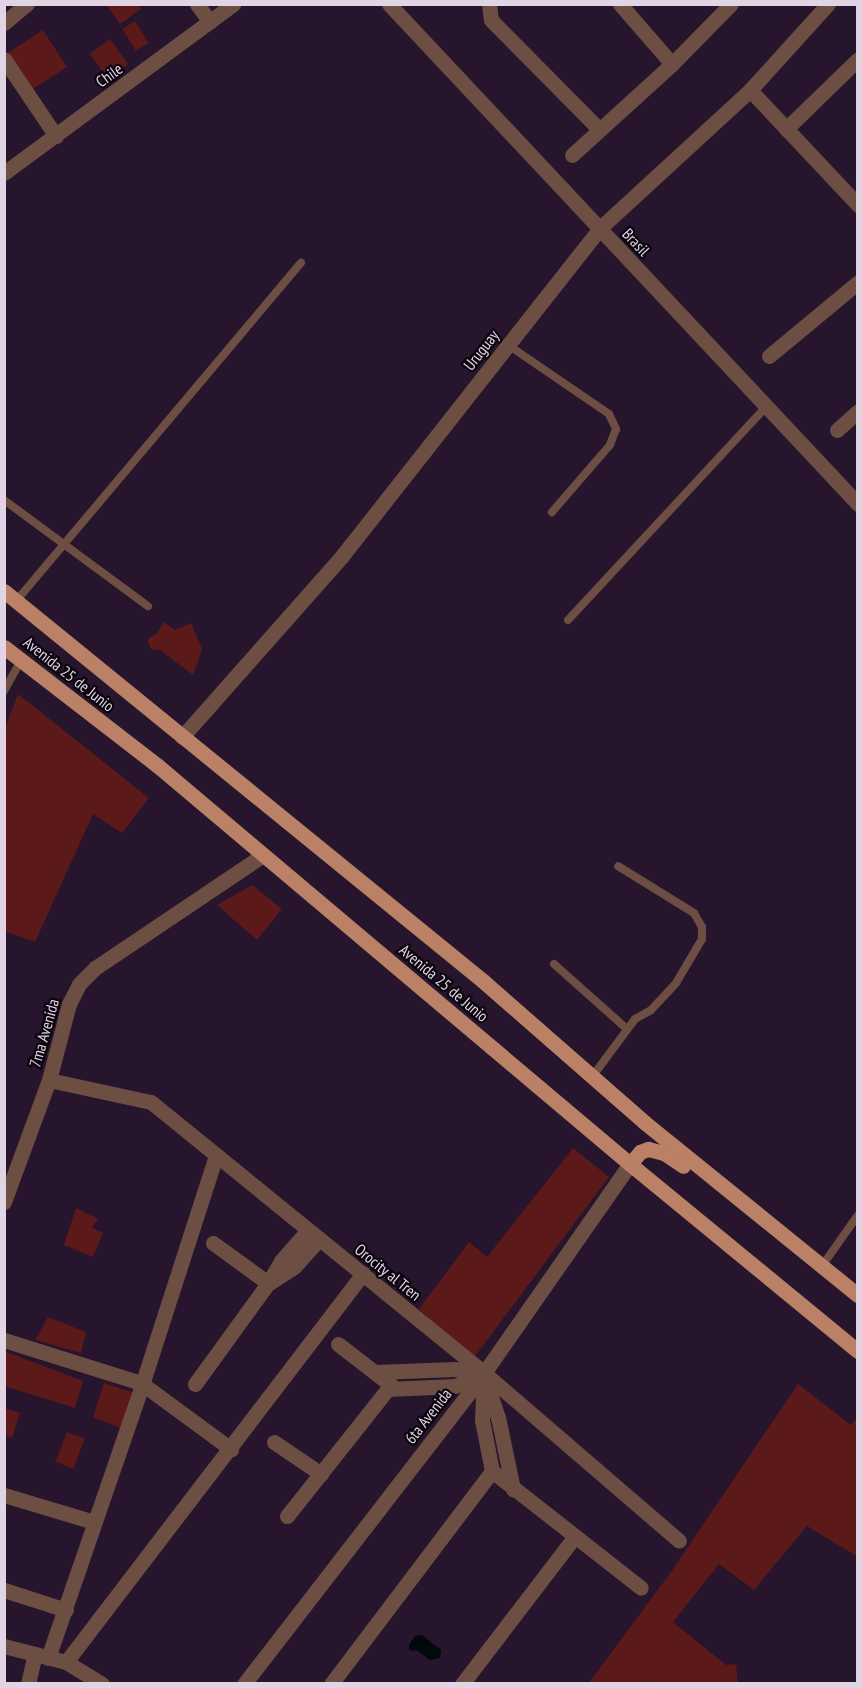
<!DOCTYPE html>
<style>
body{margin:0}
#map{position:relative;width:862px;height:1688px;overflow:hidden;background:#26152c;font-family:"PT Sans Narrow",sans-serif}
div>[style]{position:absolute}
.water>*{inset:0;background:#01090c}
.building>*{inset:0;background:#5b191a;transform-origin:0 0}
.service>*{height:8px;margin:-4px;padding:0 4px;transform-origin:4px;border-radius:4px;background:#6c4f42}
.minor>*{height:15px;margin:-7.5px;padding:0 7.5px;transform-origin:7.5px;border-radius:7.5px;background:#6c4f42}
.primary>*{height:15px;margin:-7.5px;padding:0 7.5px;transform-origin:7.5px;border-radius:7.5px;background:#bb8166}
span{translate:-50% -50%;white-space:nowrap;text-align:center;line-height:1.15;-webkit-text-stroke:4.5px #0b050d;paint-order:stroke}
.street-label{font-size:16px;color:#e1d5e5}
.frame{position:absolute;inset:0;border:6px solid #e1d5e5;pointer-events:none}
</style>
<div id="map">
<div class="water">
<div style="clip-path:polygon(422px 1635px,441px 1650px,440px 1658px,430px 1660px,418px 1651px,409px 1650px,409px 1645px,415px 1636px)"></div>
</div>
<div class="building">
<div style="clip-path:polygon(106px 4px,139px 4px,141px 9px,120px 24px)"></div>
<div style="left:135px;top:21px;width:26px;height:15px;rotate:58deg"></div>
<div style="left:43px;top:30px;width:44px;height:42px;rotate:57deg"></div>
<div style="left:110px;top:39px;width:31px;height:25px;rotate:54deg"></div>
<div style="clip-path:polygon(164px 622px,175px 630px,191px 623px,202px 649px,193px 675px,160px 650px,151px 649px,148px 643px,149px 638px,156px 634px)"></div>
<div style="clip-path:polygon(18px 694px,149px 798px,122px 833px,93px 814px,35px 942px,4px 931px,4px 731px)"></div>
<div style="clip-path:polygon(252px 885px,282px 909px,257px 940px,217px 905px)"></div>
<div style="clip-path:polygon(573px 1148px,609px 1177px,473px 1359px,419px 1309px,469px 1242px,487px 1257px)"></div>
<div style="clip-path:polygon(76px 1208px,98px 1219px,92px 1227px,103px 1233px,93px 1257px,64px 1245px)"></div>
<div style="clip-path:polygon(48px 1317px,86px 1332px,81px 1353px,35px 1340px)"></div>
<div style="clip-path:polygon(4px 1351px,83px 1381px,75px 1408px,4px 1386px)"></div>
<div style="clip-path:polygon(104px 1383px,138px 1394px,121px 1428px,93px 1417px)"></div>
<div style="clip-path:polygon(798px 1384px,851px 1425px,858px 1417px,858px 1557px,807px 1526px,754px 1590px,719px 1564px,673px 1622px,726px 1665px,736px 1664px,738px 1684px,658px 1684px,654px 1681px,652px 1684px,588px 1684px,671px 1572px)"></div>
<div style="clip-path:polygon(4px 1408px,20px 1413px,12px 1438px,4px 1434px)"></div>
<div style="left:67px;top:1432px;width:19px;height:32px;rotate:21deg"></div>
</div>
<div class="service">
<div style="left:508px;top:345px;width:122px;rotate:34.3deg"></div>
<div style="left:609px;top:414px;width:17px;rotate:65deg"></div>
<div style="left:616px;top:429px;width:17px;rotate:111deg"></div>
<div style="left:610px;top:445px;width:89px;rotate:130.9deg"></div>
<div style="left:4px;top:500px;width:179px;rotate:36.4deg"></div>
<div style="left:17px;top:600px;width:441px;rotate:-49.9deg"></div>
<div style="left:568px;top:620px;width:291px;rotate:-47.1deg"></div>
<div style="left:4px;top:691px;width:35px;rotate:-61deg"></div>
<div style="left:554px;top:964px;width:98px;rotate:41.7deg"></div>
<div style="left:592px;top:1077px;width:72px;rotate:-53.4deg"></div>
<div style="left:635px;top:1019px;width:18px;rotate:-29deg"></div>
<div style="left:651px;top:1010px;width:37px;rotate:-47deg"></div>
<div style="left:676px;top:983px;width:51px;rotate:-59.4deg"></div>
<div style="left:702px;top:939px;width:12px;rotate:-90deg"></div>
<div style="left:702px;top:927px;width:16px;rotate:-120deg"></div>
<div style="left:694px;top:913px;width:89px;rotate:-148.3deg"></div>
<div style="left:822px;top:1266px;width:62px;rotate:-54.8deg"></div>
</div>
<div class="minor">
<div style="left:197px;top:4px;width:22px;rotate:54deg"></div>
<div style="left:389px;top:4px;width:686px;rotate:46.83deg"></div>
<div style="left:489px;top:4px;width:16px;rotate:83deg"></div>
<div style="left:491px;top:20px;width:153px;rotate:45.3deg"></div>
<div style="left:620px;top:4px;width:79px;rotate:49.1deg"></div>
<div style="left:4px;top:23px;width:30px;rotate:-40deg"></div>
<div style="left:4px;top:59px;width:93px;rotate:56deg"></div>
<div style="left:750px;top:90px;width:158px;rotate:46.8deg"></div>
<div style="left:786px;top:129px;width:100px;rotate:-44.2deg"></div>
<div style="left:572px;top:155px;width:135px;rotate:-42.3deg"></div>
<div style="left:672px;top:64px;width:84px;rotate:-45.5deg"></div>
<div style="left:4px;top:173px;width:285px;rotate:-36.4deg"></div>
<div style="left:769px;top:356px;width:116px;rotate:-39.7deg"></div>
<div style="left:837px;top:430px;width:28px;rotate:-42deg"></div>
<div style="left:182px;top:737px;width:242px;rotate:-48.5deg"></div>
<div style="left:342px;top:556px;width:416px;rotate:-51.8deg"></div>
<div style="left:599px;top:229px;width:205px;rotate:-42.6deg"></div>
<div style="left:750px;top:90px;width:116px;rotate:-47.8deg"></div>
<div style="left:49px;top:1080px;width:104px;rotate:12.2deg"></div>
<div style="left:151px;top:1102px;width:429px;rotate:39.1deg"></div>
<div style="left:484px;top:1373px;width:257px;rotate:40.7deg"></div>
<div style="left:4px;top:1202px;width:130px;rotate:-69.8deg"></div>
<div style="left:49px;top:1080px;width:79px;rotate:-75.3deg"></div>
<div style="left:69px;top:1004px;width:22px;rotate:-63deg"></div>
<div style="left:79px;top:984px;width:23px;rotate:-45deg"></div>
<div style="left:95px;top:968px;width:202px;rotate:-33.9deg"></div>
<div style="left:213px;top:1243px;width:68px;rotate:36deg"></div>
<div style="left:271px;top:1282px;width:27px;rotate:-33deg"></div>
<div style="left:294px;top:1267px;width:38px;rotate:-48deg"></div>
<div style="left:4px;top:1340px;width:144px;rotate:17.4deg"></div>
<div style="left:141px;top:1383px;width:112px;rotate:36.3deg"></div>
<div style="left:375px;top:1372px;width:80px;rotate:-2.1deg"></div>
<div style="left:455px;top:1369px;width:29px;rotate:8deg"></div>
<div style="left:484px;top:1373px;width:47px;rotate:92.4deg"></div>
<div style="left:482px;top:1420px;width:52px;rotate:78.9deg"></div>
<div style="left:492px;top:1471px;width:189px;rotate:38.1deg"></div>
<div style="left:195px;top:1384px;width:125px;rotate:-54.1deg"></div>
<div style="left:268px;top:1283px;width:26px;rotate:-59deg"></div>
<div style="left:281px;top:1261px;width:41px;rotate:-48.9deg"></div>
<div style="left:487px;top:1384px;width:35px;rotate:72deg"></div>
<div style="left:498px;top:1417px;width:74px;rotate:78.2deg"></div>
<div style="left:387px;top:1389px;width:68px;rotate:-2.5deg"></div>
<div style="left:455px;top:1386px;width:29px;rotate:-25deg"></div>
<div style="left:274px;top:1442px;width:57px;rotate:34.2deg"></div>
<div style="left:4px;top:1495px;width:94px;rotate:16.7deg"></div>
<div style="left:287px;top:1516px;width:167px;rotate:-51.6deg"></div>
<div style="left:391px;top:1385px;width:67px;rotate:-142.3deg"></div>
<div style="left:4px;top:1590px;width:65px;rotate:17.9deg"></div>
<div style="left:4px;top:1646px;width:64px;rotate:14.5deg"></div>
<div style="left:66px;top:1662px;width:42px;rotate:31.4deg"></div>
<div style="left:48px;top:1658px;width:279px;rotate:-71deg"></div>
<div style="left:139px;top:1394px;width:251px;rotate:-72.1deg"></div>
<div style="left:66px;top:1662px;width:489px;rotate:-52.6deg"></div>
<div style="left:28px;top:1684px;width:31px;rotate:-77deg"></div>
<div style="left:244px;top:1684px;width:393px;rotate:-52.3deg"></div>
<div style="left:484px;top:1373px;width:255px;rotate:-55.1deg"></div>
<div style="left:331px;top:1684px;width:267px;rotate:-52.9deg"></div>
<div style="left:462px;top:1684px;width:186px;rotate:-52.6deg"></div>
</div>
<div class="primary">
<div style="left:4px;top:591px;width:618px;rotate:39.15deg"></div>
<div style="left:483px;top:981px;width:214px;rotate:41.2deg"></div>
<div style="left:644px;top:1122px;width:275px;rotate:39deg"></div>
<div style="left:4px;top:647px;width:195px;rotate:37.7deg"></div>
<div style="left:158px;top:766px;width:617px;rotate:40.14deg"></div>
<div style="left:630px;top:1164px;width:295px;rotate:39.4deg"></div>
<div style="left:630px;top:1164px;width:16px;rotate:-50deg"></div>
<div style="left:640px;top:1152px;width:9px;rotate:-21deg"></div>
<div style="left:648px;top:1149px;width:16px;rotate:14deg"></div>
<div style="left:664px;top:1153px;width:23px;rotate:34deg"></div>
</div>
<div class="street-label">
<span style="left:109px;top:75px;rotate:-36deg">Chile</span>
<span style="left:636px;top:242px;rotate:47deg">Brasil</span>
<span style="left:481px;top:350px;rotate:-52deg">Uruguay</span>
<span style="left:69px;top:674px;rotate:38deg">Avenida 25 de Junio</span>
<span style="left:444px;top:983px;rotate:40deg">Avenida 25 de Junio</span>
<span style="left:44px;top:1033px;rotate:-74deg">7ma Avenida</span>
<span style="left:388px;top:1272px;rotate:39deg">Orocity al Tren</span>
<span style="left:428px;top:1416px;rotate:-52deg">6ta Avenida</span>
</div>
<div class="frame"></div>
</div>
